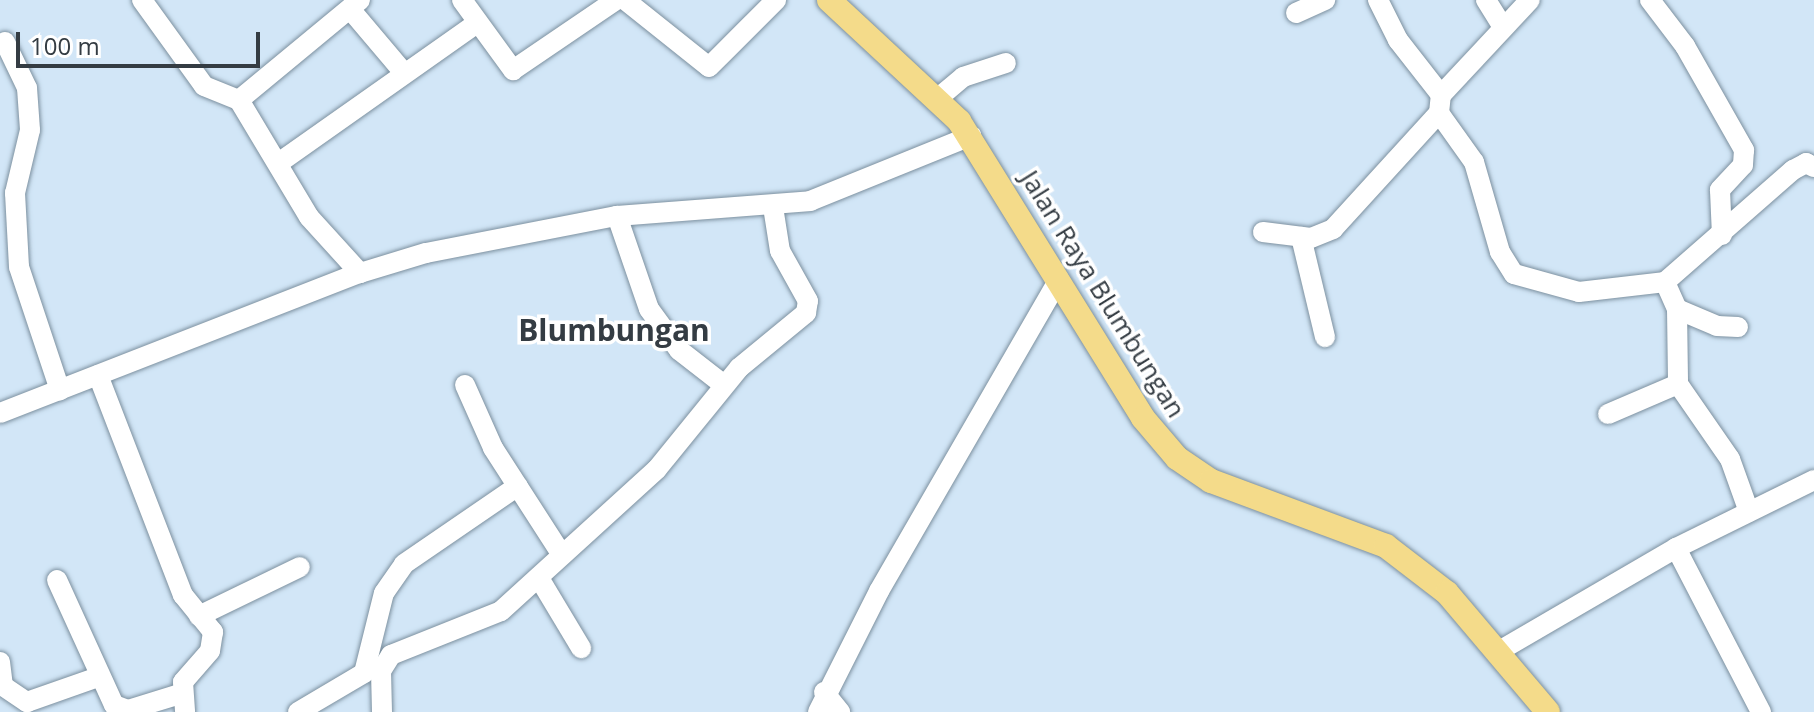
<!DOCTYPE html>
<style>
body{margin:0}
#map{position:relative;width:1814px;height:712px;overflow:hidden;background:#d2e6f7;font-family:"Open Sans",sans-serif}
div>[style]{position:absolute}
.roads{filter:drop-shadow(0 0 2px #7c909f) drop-shadow(0 0 2px #7c909f)}
.minor>*{height:20px;margin:-10px;padding:0 10px;transform-origin:10px;border-radius:10px;background:#fff}
.major>*{height:24px;margin:-12px;padding:0 12px;transform-origin:12px;border-radius:12px;background:#f4db8a}
span{translate:-50% -50%;white-space:nowrap;text-align:center;line-height:1.15;-webkit-text-stroke:7px #fff;paint-order:stroke}
.street-label{font-size:26px;color:#343c43}
.quarter-label{font-size:30px;color:#343c43;font-weight:700}
.scale{position:absolute;left:16px;top:32px;width:244px;height:36px;box-sizing:border-box;border:4px solid #343c43;border-top:0;padding-left:10px;font-size:24px;line-height:28px;white-space:nowrap;color:#343c43;-webkit-text-stroke:6px #fff;paint-order:stroke}
</style>
<div id="map">
<div class="roads">
<div class="minor">
<div style="left:142px;top:0;width:106px;rotate:54.2deg"></div>
<div style="left:204px;top:86px;width:38px;rotate:22deg"></div>
<div style="left:239px;top:100px;width:136px;rotate:59.1deg"></div>
<div style="left:309px;top:217px;width:76px;rotate:47.7deg"></div>
<div style="left:462px;top:0;width:87px;rotate:53.9deg"></div>
<div style="left:513px;top:70px;width:125px;rotate:-34.2deg"></div>
<div style="left:625px;top:0;width:107px;rotate:38.6deg"></div>
<div style="left:709px;top:67px;width:95px;rotate:-45deg"></div>
<div style="left:1378px;top:0;width:45px;rotate:63.4deg"></div>
<div style="left:1398px;top:40px;width:70px;rotate:52deg"></div>
<div style="left:1486px;top:0;width:32px;rotate:58deg"></div>
<div style="left:1650px;top:0;width:58px;rotate:52.7deg"></div>
<div style="left:1685px;top:46px;width:120px;rotate:60.4deg"></div>
<div style="left:1744px;top:150px;width:15px;rotate:94deg"></div>
<div style="left:1743px;top:165px;width:34px;rotate:133deg"></div>
<div style="left:1720px;top:190px;width:45px;rotate:87.5deg"></div>
<div style="left:350px;top:9px;width:84px;rotate:49.8deg"></div>
<div style="left:1296px;top:13px;width:32px;rotate:-24deg"></div>
<div style="left:5px;top:42px;width:51px;rotate:64.4deg"></div>
<div style="left:27px;top:88px;width:42px;rotate:85.9deg"></div>
<div style="left:30px;top:130px;width:65px;rotate:103.4deg"></div>
<div style="left:15px;top:193px;width:74px;rotate:86.9deg"></div>
<div style="left:19px;top:267px;width:130px;rotate:71.6deg"></div>
<div style="left:937px;top:99px;width:34px;rotate:-40deg"></div>
<div style="left:963px;top:77px;width:45px;rotate:-18deg"></div>
<div style="left:239px;top:100px;width:157px;rotate:-39.6deg"></div>
<div style="left:1439px;top:113px;width:60px;rotate:54.5deg"></div>
<div style="left:1474px;top:162px;width:94px;rotate:73.9deg"></div>
<div style="left:1500px;top:252px;width:26px;rotate:58deg"></div>
<div style="left:1514px;top:274px;width:67px;rotate:15.5deg"></div>
<div style="left:1579px;top:292px;width:87px;rotate:-6.6deg"></div>
<div style="left:1665px;top:282px;width:30px;rotate:66deg"></div>
<div style="left:1677px;top:309px;width:75px;rotate:89.2deg"></div>
<div style="left:1678px;top:384px;width:91px;rotate:55.3deg"></div>
<div style="left:1730px;top:459px;width:56px;rotate:70.3deg"></div>
<div style="left:280px;top:162px;width:241px;rotate:-35.2deg"></div>
<div style="left:617px;top:216px;width:98px;rotate:71deg"></div>
<div style="left:649px;top:309px;width:51px;rotate:53.8deg"></div>
<div style="left:679px;top:350px;width:57px;rotate:37.9deg"></div>
<div style="left:1263px;top:232px;width:48px;rotate:7.1deg"></div>
<div style="left:1311px;top:238px;width:24px;rotate:-22deg"></div>
<div style="left:1333px;top:229px;width:157px;rotate:-47.6deg"></div>
<div style="left:1439px;top:113px;width:18px;rotate:-84deg"></div>
<div style="left:1441px;top:95px;width:130px;rotate:-46.9deg"></div>
<div style="left:1301px;top:237px;width:103px;rotate:76.5deg"></div>
<div style="left:1665px;top:282px;width:170px;rotate:-41.2deg"></div>
<div style="left:1793px;top:170px;width:15px;rotate:-28deg"></div>
<div style="left:1806px;top:163px;width:9px;rotate:27deg"></div>
<div style="left:1677px;top:309px;width:43px;rotate:23deg"></div>
<div style="left:1717px;top:326px;width:21px;rotate:3deg"></div>
<div style="left:98px;top:375px;width:236px;rotate:68.9deg"></div>
<div style="left:183px;top:595px;width:48px;rotate:51deg"></div>
<div style="left:213px;top:632px;width:19px;rotate:99deg"></div>
<div style="left:210px;top:651px;width:41px;rotate:131.1deg"></div>
<div style="left:183px;top:682px;width:30px;rotate:86deg"></div>
<div style="left:465px;top:385px;width:69px;rotate:66deg"></div>
<div style="left:493px;top:448px;width:124px;rotate:57.2deg"></div>
<div style="left:0;top:413px;width:386px;rotate:-21.3deg"></div>
<div style="left:360px;top:273px;width:69px;rotate:-16.9deg"></div>
<div style="left:426px;top:253px;width:195px;rotate:-11deg"></div>
<div style="left:617px;top:216px;width:194px;rotate:-4.4deg"></div>
<div style="left:810px;top:201px;width:174px;rotate:-22deg"></div>
<div style="left:1608px;top:414px;width:76px;rotate:-23.2deg"></div>
<div style="left:1676px;top:548px;width:185px;rotate:62.6deg"></div>
<div style="left:539px;top:578px;width:82px;rotate:59deg"></div>
<div style="left:57px;top:580px;width:137px;rotate:65.5deg"></div>
<div style="left:114px;top:705px;width:15px;rotate:20deg"></div>
<div style="left:128px;top:710px;width:54px;rotate:-17.1deg"></div>
<div style="left:199px;top:616px;width:112px;rotate:-25.9deg"></div>
<div style="left:1499px;top:651px;width:205px;rotate:-30.2deg"></div>
<div style="left:1676px;top:548px;width:154px;rotate:-26.2deg"></div>
<div style="left:0;top:662px;width:24px;rotate:83deg"></div>
<div style="left:3px;top:686px;width:29px;rotate:34deg"></div>
<div style="left:27px;top:702px;width:75px;rotate:-19.4deg"></div>
<div style="left:824px;top:692px;width:26px;rotate:51deg"></div>
<div style="left:298px;top:712px;width:77px;rotate:-30.6deg"></div>
<div style="left:364px;top:673px;width:82px;rotate:-76deg"></div>
<div style="left:384px;top:593px;width:35px;rotate:-55deg"></div>
<div style="left:404px;top:564px;width:138px;rotate:-34.4deg"></div>
<div style="left:382px;top:712px;width:41px;rotate:-91.4deg"></div>
<div style="left:381px;top:671px;width:19px;rotate:-58deg"></div>
<div style="left:391px;top:655px;width:118px;rotate:-21.8deg"></div>
<div style="left:501px;top:611px;width:211px;rotate:-42.3deg"></div>
<div style="left:657px;top:469px;width:130px;rotate:-50.9deg"></div>
<div style="left:739px;top:368px;width:87px;rotate:-39.4deg"></div>
<div style="left:806px;top:313px;width:12px;rotate:-81deg"></div>
<div style="left:808px;top:301px;width:57px;rotate:-119.2deg"></div>
<div style="left:780px;top:251px;width:45px;rotate:-99deg"></div>
<div style="left:818px;top:712px;width:136px;rotate:-63.2deg"></div>
<div style="left:879px;top:591px;width:360px;rotate:-60deg"></div>
</div>
<div class="major">
<div style="left:829px;top:0;width:178px;rotate:42.9deg"></div>
<div style="left:959px;top:121px;width:349px;rotate:58.2deg"></div>
<div style="left:1143px;top:418px;width:52px;rotate:49.6deg"></div>
<div style="left:1177px;top:458px;width:41px;rotate:34.1deg"></div>
<div style="left:1211px;top:481px;width:187px;rotate:20.4deg"></div>
<div style="left:1386px;top:546px;width:77px;rotate:37.6deg"></div>
<div style="left:1447px;top:593px;width:156px;rotate:49.7deg"></div>
</div>
</div>
<div class="street-label">
<span style="left:1103px;top:294px;rotate:58deg">Jalan Raya Blumbungan</span>
</div>
<div class="quarter-label">
<span style="left:614px;top:330px">Blumbungan</span>
</div>
<div class="scale">100 m</div>
</div>
